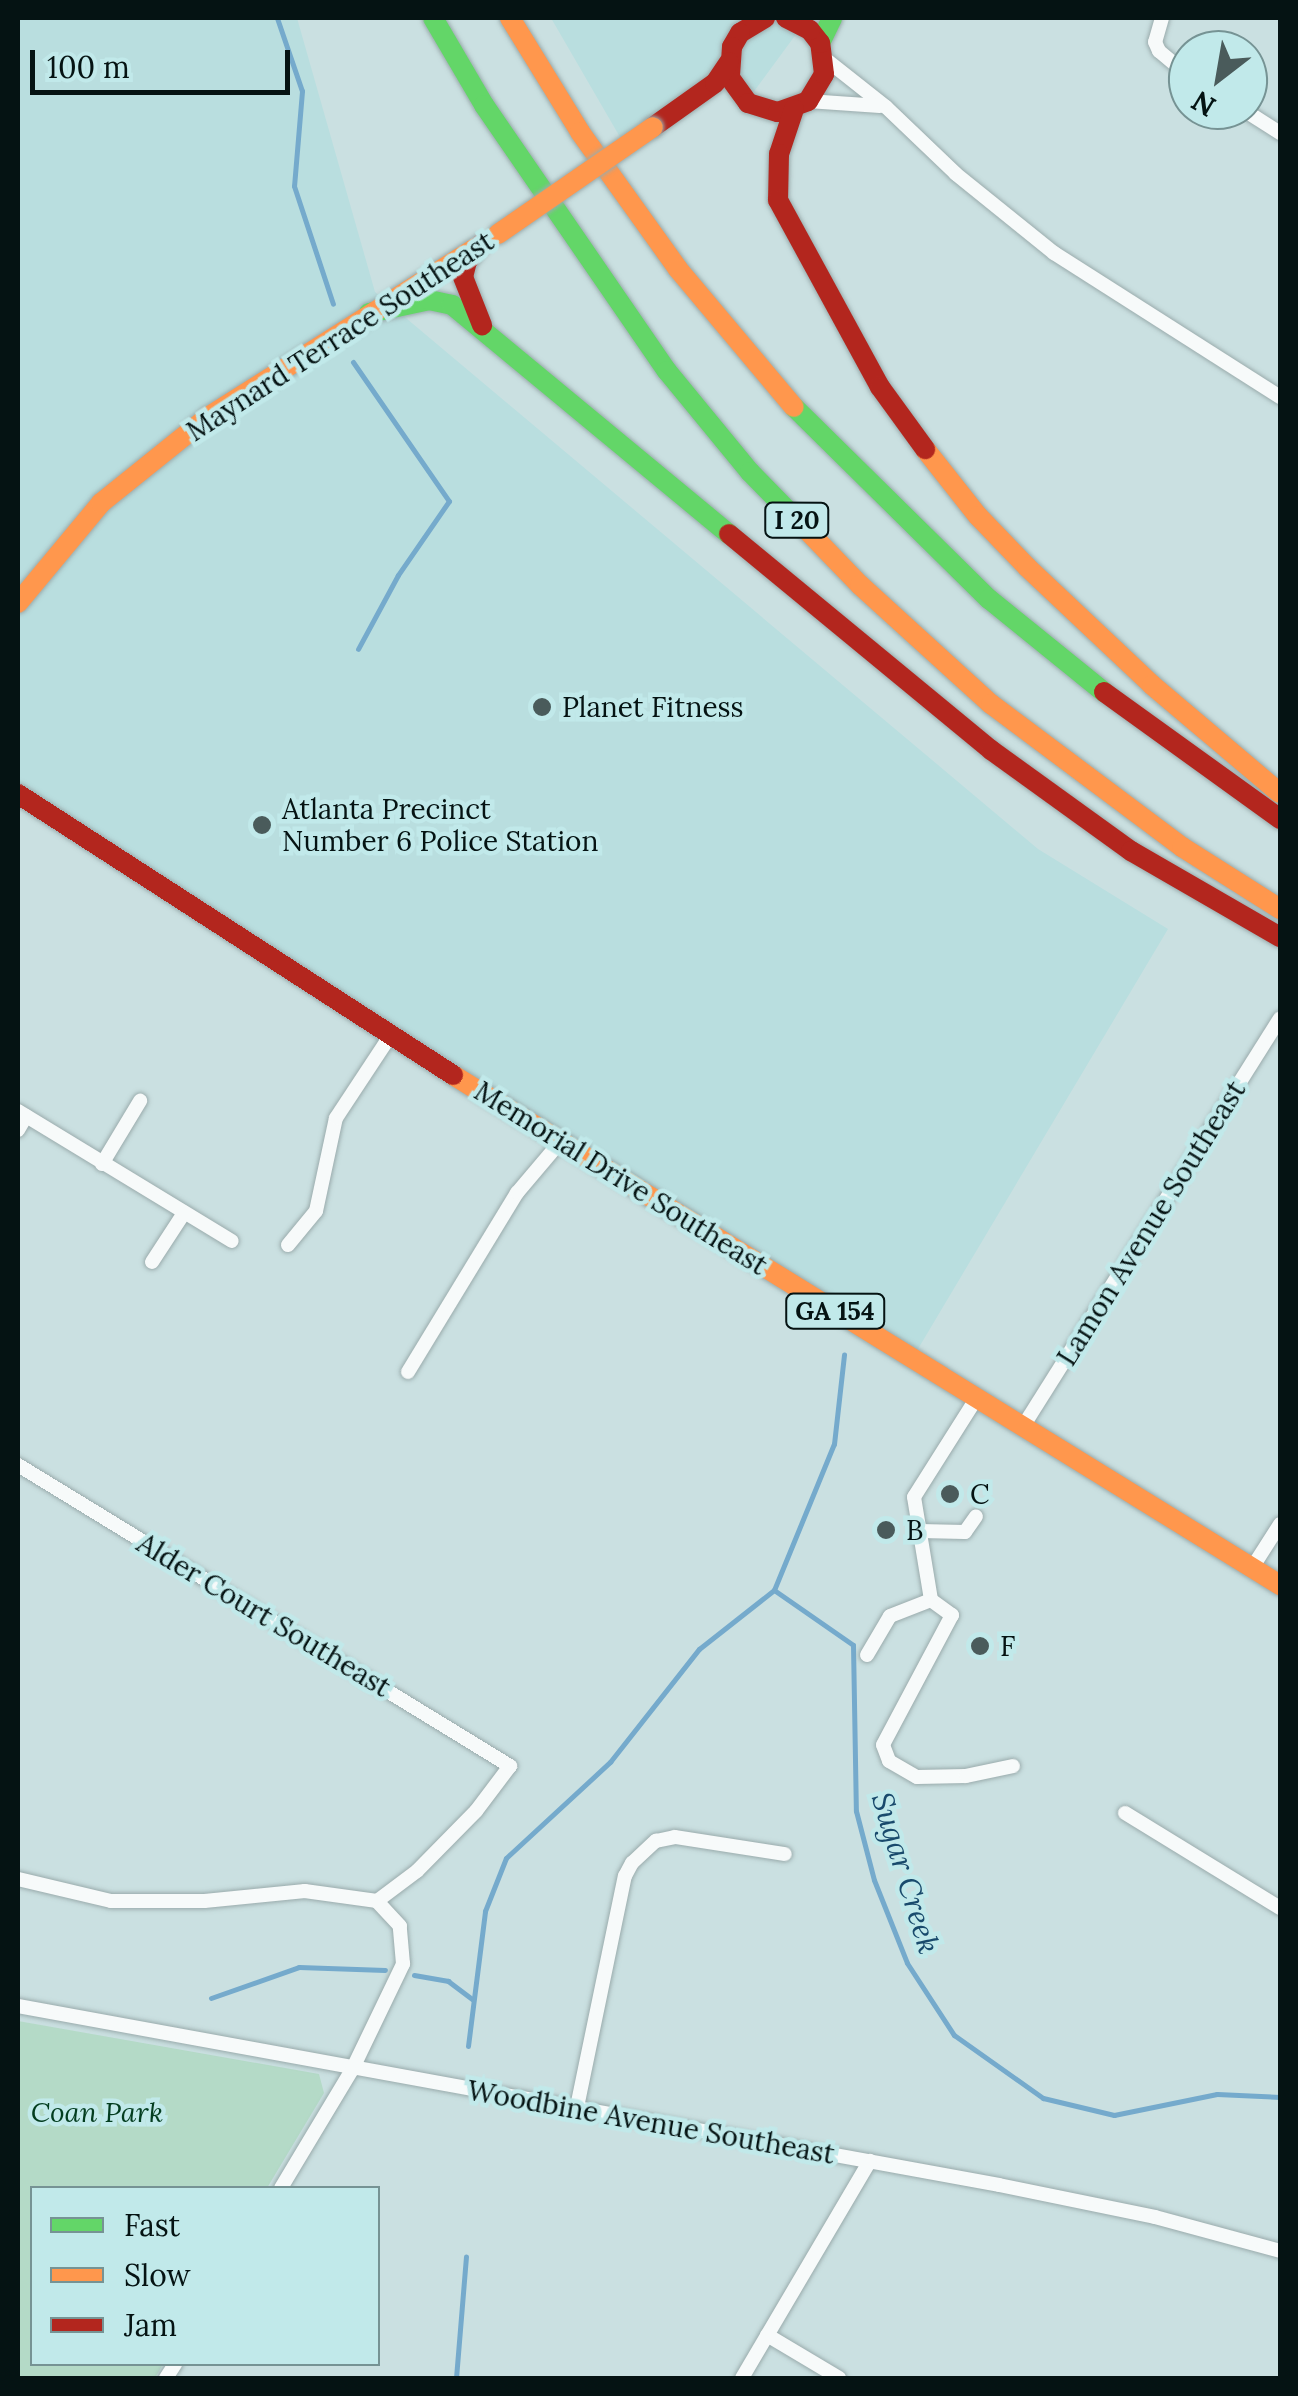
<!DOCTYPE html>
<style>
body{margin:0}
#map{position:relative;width:1298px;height:2396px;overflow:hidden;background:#cae0e1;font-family:Lora,serif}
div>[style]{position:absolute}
.built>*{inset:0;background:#b9dedf}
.green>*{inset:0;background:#b4dac7}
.stream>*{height:5px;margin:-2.5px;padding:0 2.5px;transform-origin:2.5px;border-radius:2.5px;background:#75aacc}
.roads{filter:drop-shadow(0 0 2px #9aabac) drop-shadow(0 0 2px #9aabac)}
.street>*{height:14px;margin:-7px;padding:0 7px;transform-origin:7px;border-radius:7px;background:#f7fafa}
.fast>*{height:20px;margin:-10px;padding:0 10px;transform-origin:10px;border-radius:10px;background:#63d668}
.slow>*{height:20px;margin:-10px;padding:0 10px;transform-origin:10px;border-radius:10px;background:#ff974d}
.jam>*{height:20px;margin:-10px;padding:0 10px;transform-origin:10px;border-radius:10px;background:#b3261e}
.bridges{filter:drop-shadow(0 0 2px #9aabac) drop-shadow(0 0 2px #9aabac)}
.slow-bridge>*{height:20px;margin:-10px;padding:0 10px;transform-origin:10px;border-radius:10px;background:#ff974d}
.dots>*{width:28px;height:28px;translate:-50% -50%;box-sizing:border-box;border:5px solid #c1e9ea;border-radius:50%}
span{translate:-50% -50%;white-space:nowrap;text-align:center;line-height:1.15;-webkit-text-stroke:9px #c1e9ea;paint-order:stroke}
.shield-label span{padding:2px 8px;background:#c1e9ea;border:2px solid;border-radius:8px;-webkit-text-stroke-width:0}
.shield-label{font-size:25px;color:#051313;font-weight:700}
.street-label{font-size:28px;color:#051313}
.poi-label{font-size:28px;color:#051313}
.left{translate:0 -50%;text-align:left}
.park-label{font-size:28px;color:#033d1f;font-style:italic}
.water-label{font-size:30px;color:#194a6c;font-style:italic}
.frame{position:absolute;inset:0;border:20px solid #051313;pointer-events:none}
.legend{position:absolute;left:30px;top:2186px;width:350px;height:180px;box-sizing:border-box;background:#c1e9ea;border:2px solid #769394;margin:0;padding:12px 18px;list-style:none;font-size:30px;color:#051313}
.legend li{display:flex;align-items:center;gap:20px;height:50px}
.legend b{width:50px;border:2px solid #769394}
.north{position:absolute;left:1168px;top:30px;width:100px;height:100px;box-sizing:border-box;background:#c1e9ea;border:2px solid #769394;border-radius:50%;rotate:211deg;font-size:28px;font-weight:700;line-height:40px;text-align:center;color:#051313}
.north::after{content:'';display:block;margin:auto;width:35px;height:45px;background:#4a5b5b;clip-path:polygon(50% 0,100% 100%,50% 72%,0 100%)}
.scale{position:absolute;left:30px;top:50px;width:260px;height:45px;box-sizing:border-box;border:5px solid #051313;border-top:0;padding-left:12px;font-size:30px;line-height:35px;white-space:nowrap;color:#051313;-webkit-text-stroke:8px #c1e9ea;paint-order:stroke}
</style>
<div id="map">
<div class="built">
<div style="clip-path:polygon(18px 18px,297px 18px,375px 292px,1038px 849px,1168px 929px,912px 1359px,18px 804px)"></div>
<div style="clip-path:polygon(551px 18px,808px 18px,747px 101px,734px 75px,624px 144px)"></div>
</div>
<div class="green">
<div style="clip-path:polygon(18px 2021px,319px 2074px,324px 2093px,267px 2188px,32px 2188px,32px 2364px,163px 2364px,155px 2378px,18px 2378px)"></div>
</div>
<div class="stream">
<div style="left:277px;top:18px;width:77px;rotate:71.1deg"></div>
<div style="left:302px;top:91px;width:95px;rotate:94.8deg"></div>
<div style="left:294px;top:186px;width:124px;rotate:71.7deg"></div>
<div style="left:353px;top:362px;width:169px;rotate:55.4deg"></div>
<div style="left:449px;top:501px;width:90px;rotate:124.6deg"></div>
<div style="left:398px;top:575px;width:84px;rotate:118.4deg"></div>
<div style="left:774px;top:1590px;width:96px;rotate:34.8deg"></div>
<div style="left:853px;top:1645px;width:166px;rotate:89deg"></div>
<div style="left:856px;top:1811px;width:71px;rotate:75.4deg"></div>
<div style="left:874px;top:1880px;width:89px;rotate:68.3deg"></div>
<div style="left:907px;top:1963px;width:86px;rotate:56.9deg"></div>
<div style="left:954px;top:2035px;width:109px;rotate:35.3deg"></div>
<div style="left:1043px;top:2098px;width:73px;rotate:13.5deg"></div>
<div style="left:1114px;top:2115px;width:105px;rotate:-11.5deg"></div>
<div style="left:1217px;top:2094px;width:63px;rotate:2.7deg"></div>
<div style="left:414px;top:1975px;width:35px;rotate:10deg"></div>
<div style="left:448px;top:1981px;width:30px;rotate:37deg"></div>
<div style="left:211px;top:1998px;width:93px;rotate:-19.4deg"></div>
<div style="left:299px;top:1967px;width:86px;rotate:2deg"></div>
<div style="left:468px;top:2046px;width:136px;rotate:-82.8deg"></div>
<div style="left:485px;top:1911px;width:57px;rotate:-68.4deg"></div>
<div style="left:506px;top:1858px;width:142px;rotate:-42.7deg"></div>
<div style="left:610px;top:1762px;width:144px;rotate:-51.8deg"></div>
<div style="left:699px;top:1649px;width:95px;rotate:-38.2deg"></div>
<div style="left:774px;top:1590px;width:158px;rotate:-67.7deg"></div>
<div style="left:834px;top:1444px;width:90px;rotate:-83.6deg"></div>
<div style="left:456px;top:2378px;width:122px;rotate:-85.3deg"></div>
</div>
<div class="roads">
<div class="street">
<div style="left:1162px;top:18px;width:25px;rotate:106deg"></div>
<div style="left:1155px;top:42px;width:10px;rotate:66deg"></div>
<div style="left:1159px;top:51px;width:38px;rotate:40deg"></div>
<div style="left:824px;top:58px;width:79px;rotate:38.3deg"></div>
<div style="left:886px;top:107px;width:97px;rotate:43.7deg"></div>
<div style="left:956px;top:174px;width:126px;rotate:38.9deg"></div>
<div style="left:1054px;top:253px;width:268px;rotate:32.5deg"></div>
<div style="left:808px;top:101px;width:72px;rotate:4deg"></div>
<div style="left:1244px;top:110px;width:43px;rotate:32.6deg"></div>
<div style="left:18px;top:1111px;width:250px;rotate:31.3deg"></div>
<div style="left:18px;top:1130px;width:16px;rotate:-60deg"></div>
<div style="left:102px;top:1164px;width:74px;rotate:-58.9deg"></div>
<div style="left:288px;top:1245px;width:44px;rotate:-50.5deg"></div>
<div style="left:316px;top:1211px;width:95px;rotate:-77.9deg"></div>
<div style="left:336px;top:1118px;width:98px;rotate:-56.6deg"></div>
<div style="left:152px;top:1262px;width:59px;rotate:-56.9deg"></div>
<div style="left:408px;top:1372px;width:210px;rotate:-58.7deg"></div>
<div style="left:517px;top:1193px;width:68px;rotate:-49.8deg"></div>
<div style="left:976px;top:1399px;width:116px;rotate:122.3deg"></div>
<div style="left:914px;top:1497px;width:104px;rotate:80.6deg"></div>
<div style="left:931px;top:1600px;width:26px;rotate:36deg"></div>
<div style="left:952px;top:1615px;width:147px;rotate:118deg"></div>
<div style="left:883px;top:1745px;width:17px;rotate:69deg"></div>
<div style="left:889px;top:1761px;width:32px;rotate:30deg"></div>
<div style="left:917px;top:1777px;width:49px;rotate:-1.2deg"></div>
<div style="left:966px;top:1776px;width:48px;rotate:-12deg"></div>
<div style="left:1022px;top:1428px;width:484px;rotate:-57.8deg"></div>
<div style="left:18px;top:1465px;width:577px;rotate:31.46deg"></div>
<div style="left:510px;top:1766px;width:56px;rotate:127.1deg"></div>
<div style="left:476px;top:1811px;width:84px;rotate:134.5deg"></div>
<div style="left:417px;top:1871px;width:50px;rotate:143.1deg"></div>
<div style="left:377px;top:1901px;width:73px;rotate:-172.1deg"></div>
<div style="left:305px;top:1891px;width:101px;rotate:174.3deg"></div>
<div style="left:204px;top:1901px;width:93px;rotate:180deg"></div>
<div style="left:111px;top:1901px;width:96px;rotate:-166.7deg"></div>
<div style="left:920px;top:1531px;width:45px;rotate:1.3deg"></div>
<div style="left:965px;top:1532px;width:19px;rotate:-55deg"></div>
<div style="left:1252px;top:1568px;width:52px;rotate:-57.5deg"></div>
<div style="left:867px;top:1655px;width:45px;rotate:-59.5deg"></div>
<div style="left:890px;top:1616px;width:44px;rotate:-21.3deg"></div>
<div style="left:1125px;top:1813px;width:182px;rotate:31.5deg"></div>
<div style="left:18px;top:2006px;width:997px;rotate:10.34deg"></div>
<div style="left:999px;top:2185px;width:159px;rotate:11.6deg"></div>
<div style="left:1155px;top:2217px;width:130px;rotate:15.2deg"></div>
<div style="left:577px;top:2107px;width:236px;rotate:-78.3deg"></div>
<div style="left:625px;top:1876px;width:15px;rotate:-62deg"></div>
<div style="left:632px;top:1863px;width:33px;rotate:-43deg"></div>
<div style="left:656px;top:1841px;width:19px;rotate:-12deg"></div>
<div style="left:675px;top:1837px;width:111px;rotate:8.8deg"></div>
<div style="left:281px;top:2188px;width:138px;rotate:-59deg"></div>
<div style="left:352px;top:2070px;width:118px;rotate:-64.3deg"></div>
<div style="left:403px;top:1964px;width:38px;rotate:-95deg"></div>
<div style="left:400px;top:1926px;width:34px;rotate:-133deg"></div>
<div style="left:767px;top:2335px;width:84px;rotate:30.8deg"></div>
<div style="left:166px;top:2378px;width:17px;rotate:-57deg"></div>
<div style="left:742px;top:2378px;width:252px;rotate:-59.5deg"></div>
</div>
<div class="fast">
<div style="left:433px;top:18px;width:101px;rotate:59.6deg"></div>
<div style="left:484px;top:105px;width:323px;rotate:55.5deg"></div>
<div style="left:667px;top:371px;width:131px;rotate:50.6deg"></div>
<div style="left:750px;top:472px;width:73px;rotate:45.6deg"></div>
<div style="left:820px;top:43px;width:28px;rotate:-64deg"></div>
<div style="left:369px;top:313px;width:61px;rotate:-12.2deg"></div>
<div style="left:429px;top:300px;width:24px;rotate:12deg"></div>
<div style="left:452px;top:305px;width:359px;rotate:39.6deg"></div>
<div style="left:794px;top:407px;width:274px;rotate:44.6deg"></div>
<div style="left:989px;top:599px;width:148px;rotate:39deg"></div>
</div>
<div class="slow">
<div style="left:510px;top:18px;width:134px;rotate:58.4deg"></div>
<div style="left:580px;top:132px;width:168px;rotate:54.4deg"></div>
<div style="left:678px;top:269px;width:180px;rotate:50deg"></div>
<div style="left:925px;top:449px;width:85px;rotate:51.7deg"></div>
<div style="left:978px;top:516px;width:71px;rotate:46.1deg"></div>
<div style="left:1027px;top:567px;width:172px;rotate:43.3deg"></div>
<div style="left:1152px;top:685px;width:167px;rotate:40.2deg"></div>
<div style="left:801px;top:524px;width:85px;rotate:46deg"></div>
<div style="left:860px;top:585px;width:177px;rotate:42.3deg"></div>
<div style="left:991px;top:704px;width:239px;rotate:36.8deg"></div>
<div style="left:1182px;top:847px;width:116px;rotate:32.3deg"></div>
<div style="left:18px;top:603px;width:130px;rotate:-50.3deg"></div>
<div style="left:101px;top:503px;width:137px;rotate:-38.8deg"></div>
<div style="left:208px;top:417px;width:316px;rotate:-32.3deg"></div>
<div style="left:453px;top:1075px;width:972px;rotate:31.66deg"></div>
</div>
<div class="jam">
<div style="left:765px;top:18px;width:29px;rotate:149deg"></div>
<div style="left:740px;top:33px;width:16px;rotate:120deg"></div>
<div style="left:732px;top:47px;width:31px;rotate:94deg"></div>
<div style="left:730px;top:78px;width:31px;rotate:54deg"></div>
<div style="left:748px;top:103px;width:31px;rotate:17deg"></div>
<div style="left:778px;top:112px;width:32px;rotate:-20deg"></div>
<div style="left:808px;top:101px;width:31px;rotate:-59deg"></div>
<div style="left:824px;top:74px;width:31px;rotate:-97deg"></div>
<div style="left:820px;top:43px;width:16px;rotate:-128deg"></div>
<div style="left:810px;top:30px;width:27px;rotate:-153deg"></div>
<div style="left:794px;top:109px;width:47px;rotate:108.4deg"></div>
<div style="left:779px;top:154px;width:46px;rotate:91.2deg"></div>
<div style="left:778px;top:200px;width:213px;rotate:61.4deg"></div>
<div style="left:880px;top:387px;width:77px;rotate:54deg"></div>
<div style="left:653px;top:127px;width:76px;rotate:-35.4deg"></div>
<div style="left:715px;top:83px;width:25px;rotate:-56deg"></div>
<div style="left:481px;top:244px;width:22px;rotate:129deg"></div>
<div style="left:467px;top:261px;width:16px;rotate:104deg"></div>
<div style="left:463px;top:277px;width:52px;rotate:68.4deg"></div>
<div style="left:729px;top:534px;width:340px;rotate:39.5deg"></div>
<div style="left:991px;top:750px;width:173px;rotate:35.8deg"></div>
<div style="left:1131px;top:851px;width:172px;rotate:30deg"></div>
<div style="left:1104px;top:692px;width:217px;rotate:35.8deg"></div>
<div style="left:18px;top:794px;width:518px;rotate:32.86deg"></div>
</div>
</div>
<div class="bridges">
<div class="slow-bridge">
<div style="left:498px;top:234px;width:188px;rotate:-34.6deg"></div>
</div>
</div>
<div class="dots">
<div style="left:542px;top:707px;background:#4a5b5b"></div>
<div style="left:262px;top:825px;background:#4a5b5b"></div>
<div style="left:950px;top:1494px;background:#4a5b5b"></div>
<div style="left:886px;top:1530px;background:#4a5b5b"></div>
<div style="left:980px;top:1646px;background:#4a5b5b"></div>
</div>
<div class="shield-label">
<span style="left:797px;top:520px">I 20</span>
<span style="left:835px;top:1311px">GA 154</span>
</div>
<div class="street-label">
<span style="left:340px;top:336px;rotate:-33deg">Maynard Terrace Southeast</span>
<span style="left:621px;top:1178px;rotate:32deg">Memorial Drive Southeast</span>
<span style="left:1151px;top:1223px;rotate:-58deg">Lamon Avenue Southeast</span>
<span style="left:264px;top:1615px;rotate:31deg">Alder Court Southeast</span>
<span style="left:651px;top:2122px;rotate:10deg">Woodbine Avenue Southeast</span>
</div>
<div class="poi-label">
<span class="left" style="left:562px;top:707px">Planet Fitness</span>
<span class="left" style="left:282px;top:825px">Atlanta Precinct<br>Number 6 Police Station</span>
<span class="left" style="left:970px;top:1494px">C</span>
<span class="left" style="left:906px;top:1530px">B</span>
<span class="left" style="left:1000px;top:1646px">F</span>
</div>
<div class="park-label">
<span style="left:97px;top:2112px">Coan Park</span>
</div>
<div class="water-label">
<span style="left:906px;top:1873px;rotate:73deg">Sugar Creek</span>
</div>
<div class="frame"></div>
<ul class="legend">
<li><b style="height:12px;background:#63d668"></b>Fast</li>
<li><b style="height:12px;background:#ff974d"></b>Slow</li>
<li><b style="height:12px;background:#b3261e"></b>Jam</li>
</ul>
<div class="north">N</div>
<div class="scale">100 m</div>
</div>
